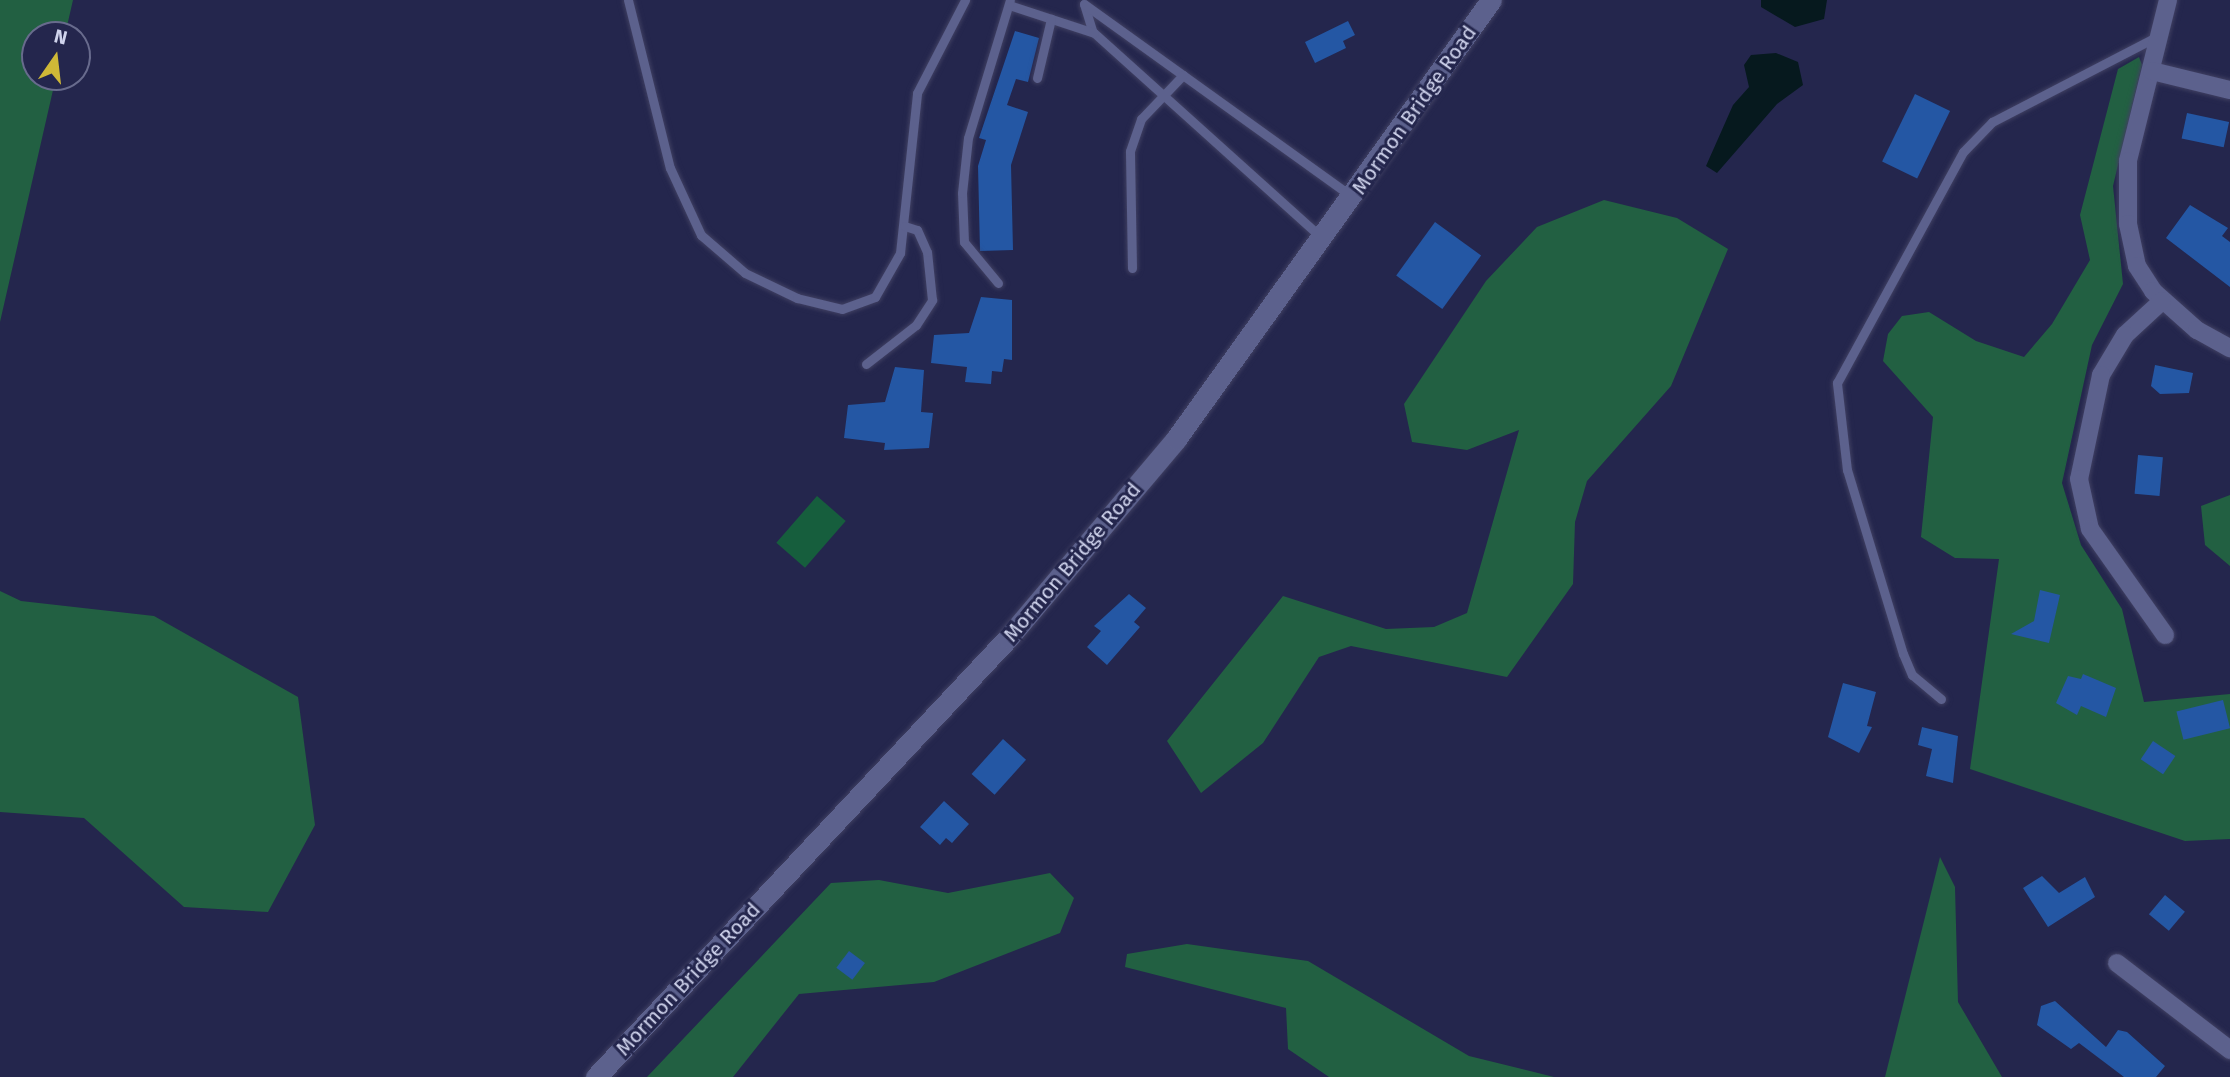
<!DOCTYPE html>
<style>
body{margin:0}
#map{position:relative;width:2230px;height:1077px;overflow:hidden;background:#24264d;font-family:"Fira Sans",sans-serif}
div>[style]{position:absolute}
.green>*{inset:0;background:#165e3d;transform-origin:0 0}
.forest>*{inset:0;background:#226042}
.water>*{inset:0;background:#06191e}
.building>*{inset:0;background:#2457a4;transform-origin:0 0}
.roads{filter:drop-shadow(0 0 2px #404062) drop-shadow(0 0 2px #404062)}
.lane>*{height:9px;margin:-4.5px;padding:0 4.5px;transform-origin:4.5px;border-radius:4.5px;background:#5c618d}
.street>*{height:18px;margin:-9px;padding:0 9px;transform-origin:9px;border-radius:9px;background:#5c618d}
.secondary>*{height:21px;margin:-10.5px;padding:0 10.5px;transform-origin:10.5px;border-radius:10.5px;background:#5c618d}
span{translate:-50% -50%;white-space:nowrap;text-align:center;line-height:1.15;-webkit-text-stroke:6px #24264d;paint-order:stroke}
.street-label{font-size:21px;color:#cfd3ec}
.north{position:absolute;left:21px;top:21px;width:70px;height:70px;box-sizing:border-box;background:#24264d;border:2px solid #686b8d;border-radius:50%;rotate:14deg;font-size:19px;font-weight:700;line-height:28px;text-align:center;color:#cfd3ec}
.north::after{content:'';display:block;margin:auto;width:24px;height:32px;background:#cfb837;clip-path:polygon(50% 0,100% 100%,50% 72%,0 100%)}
</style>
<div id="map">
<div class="green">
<div style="left:817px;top:496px;width:38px;height:62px;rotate:41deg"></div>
</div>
<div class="forest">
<div style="clip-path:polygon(0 0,73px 0,65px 35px,35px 35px,35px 77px,56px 77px,0 322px)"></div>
<div style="clip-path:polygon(2139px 57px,2142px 65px,2113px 186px,2123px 284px,2092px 345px,2062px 483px,2081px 545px,2122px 609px,2144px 702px,2230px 694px,2230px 839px,2185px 841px,1970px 769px,1999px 559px,1955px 558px,1921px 537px,1933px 417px,1883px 361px,1888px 334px,1902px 316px,1929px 312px,1976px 341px,2024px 357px,2052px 324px,2090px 260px,2080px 215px,2118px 69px)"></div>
<div style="clip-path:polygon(1604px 200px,1677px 218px,1728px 249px,1671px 386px,1587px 481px,1575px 522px,1573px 584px,1507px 677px,1351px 646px,1319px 657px,1263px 743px,1201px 793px,1167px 741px,1283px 596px,1386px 629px,1434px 627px,1467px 613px,1519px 430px,1467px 450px,1412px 442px,1404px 404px,1486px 281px,1537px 227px)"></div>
<div style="clip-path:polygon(2230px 495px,2230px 566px,2205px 545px,2201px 506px)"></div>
<div style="clip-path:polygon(0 591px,21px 601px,154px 616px,298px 697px,315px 825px,268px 912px,184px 907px,84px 818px,0 812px)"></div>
<div style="clip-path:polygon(1940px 857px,1955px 887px,1958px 1002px,2002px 1077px,1885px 1077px)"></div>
<div style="clip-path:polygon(1050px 873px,1074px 898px,1060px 933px,934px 982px,799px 994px,733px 1077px,647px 1077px,831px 883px,879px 880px,948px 893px)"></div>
<div style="clip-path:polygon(1187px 944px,1308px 961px,1469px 1056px,1554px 1077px,1329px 1077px,1288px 1049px,1286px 1008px,1125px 967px,1127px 954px)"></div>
</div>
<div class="water">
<div style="clip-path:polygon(1761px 0,1827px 0,1824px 19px,1795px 27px,1761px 7px)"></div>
<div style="clip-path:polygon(1776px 53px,1798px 62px,1803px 85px,1777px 104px,1717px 173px,1706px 166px,1733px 105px,1749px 87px,1744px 65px,1751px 55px)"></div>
</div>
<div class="building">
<div style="clip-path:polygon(1348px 21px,1355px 35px,1343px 41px,1346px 48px,1315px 63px,1305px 42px)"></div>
<div style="clip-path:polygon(1015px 31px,1039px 38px,1028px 82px,1016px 79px,1007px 105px,1028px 112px,1011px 165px,1013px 250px,980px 251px,978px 166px,986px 140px,979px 138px)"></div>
<div style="left:1915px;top:94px;width:39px;height:75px;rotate:26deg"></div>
<div style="left:2187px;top:113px;width:43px;height:26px;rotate:12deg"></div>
<div style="clip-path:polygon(2190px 205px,2228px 228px,2222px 236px,2230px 242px,2230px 287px,2166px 238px)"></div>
<div style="left:1435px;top:222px;width:57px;height:66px;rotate:36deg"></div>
<div style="clip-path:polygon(981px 297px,1012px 300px,1012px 360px,1004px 359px,1002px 372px,992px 371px,991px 384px,965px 382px,967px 367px,931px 363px,934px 335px,969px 333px)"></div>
<div style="clip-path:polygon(2155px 365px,2193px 373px,2189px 393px,2160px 394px,2151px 386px)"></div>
<div style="clip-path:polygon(895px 367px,924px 370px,921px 412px,933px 413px,929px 448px,884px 450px,885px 443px,844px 438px,848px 405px,885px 402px)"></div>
<div style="left:2138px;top:455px;width:25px;height:39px;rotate:5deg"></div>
<div style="clip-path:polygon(2040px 590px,2060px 595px,2049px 643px,2011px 634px,2034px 621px)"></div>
<div style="clip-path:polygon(1129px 594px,1146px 608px,1134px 622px,1140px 627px,1107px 665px,1087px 647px,1101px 631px,1094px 626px)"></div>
<div style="clip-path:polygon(2083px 674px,2116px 688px,2106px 717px,2081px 706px,2077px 715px,2056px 703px,2068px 676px,2081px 679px)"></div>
<div style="clip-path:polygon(1843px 683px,1876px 692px,1867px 726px,1872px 727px,1859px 753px,1828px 737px)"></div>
<div style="left:2223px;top:700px;width:29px;height:48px;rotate:76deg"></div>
<div style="clip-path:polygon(1922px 727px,1958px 736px,1953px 783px,1926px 776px,1932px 749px,1918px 745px)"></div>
<div style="left:1003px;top:739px;width:31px;height:47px;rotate:42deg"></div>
<div style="left:2153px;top:741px;width:27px;height:22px;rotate:34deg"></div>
<div style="clip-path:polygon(944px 801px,969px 824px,952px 843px,946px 838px,940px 845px,920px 827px)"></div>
<div style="clip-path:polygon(2042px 876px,2059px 893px,2085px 877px,2095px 897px,2048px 927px,2023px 888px)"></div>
<div style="left:2165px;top:895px;width:26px;height:25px;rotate:40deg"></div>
<div style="left:849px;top:951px;width:20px;height:21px;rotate:37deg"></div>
<div style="clip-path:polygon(2055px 1001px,2106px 1047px,2118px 1030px,2127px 1032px,2165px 1066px,2156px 1077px,2124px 1077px,2079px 1043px,2071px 1049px,2037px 1025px,2041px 1006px)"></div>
</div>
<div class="roads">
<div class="lane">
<div style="left:628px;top:0;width:173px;rotate:76deg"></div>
<div style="left:670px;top:168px;width:74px;rotate:65.2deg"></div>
<div style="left:701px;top:235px;width:58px;rotate:40.8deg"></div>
<div style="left:745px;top:273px;width:58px;rotate:25.7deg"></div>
<div style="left:797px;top:298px;width:46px;rotate:13.7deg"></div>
<div style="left:842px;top:309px;width:35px;rotate:-20deg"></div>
<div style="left:875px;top:297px;width:51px;rotate:-60.4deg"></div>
<div style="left:900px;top:253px;width:161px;rotate:-83.9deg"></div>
<div style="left:917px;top:93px;width:105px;rotate:-62.7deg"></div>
<div style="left:1084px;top:4px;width:28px;rotate:73deg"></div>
<div style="left:1092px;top:31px;width:307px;rotate:42deg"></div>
<div style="left:1084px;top:4px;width:329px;rotate:35.7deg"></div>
<div style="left:1009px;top:5px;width:89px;rotate:18.2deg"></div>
<div style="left:1037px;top:78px;width:61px;rotate:-76.7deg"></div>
<div style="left:1132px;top:268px;width:117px;rotate:-91deg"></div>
<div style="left:1130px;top:151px;width:34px;rotate:-71deg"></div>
<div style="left:1141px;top:119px;width:61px;rotate:-46.3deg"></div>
<div style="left:998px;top:283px;width:53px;rotate:-129.7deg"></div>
<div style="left:964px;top:242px;width:49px;rotate:-92.3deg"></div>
<div style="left:962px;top:193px;width:55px;rotate:-83.8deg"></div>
<div style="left:968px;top:138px;width:144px;rotate:-73.1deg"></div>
<div style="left:866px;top:364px;width:63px;rotate:-38deg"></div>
<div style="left:916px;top:325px;width:30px;rotate:-57deg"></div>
<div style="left:932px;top:300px;width:48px;rotate:-95.9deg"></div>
<div style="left:927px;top:252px;width:24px;rotate:-114deg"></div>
<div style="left:917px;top:230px;width:13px;rotate:-162deg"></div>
<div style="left:1941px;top:699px;width:38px;rotate:-140deg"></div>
<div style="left:1912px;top:675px;width:23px;rotate:-113deg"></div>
<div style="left:1903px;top:654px;width:192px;rotate:-106.9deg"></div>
<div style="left:1847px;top:470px;width:88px;rotate:-96.6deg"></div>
<div style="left:1837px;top:383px;width:263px;rotate:-61.4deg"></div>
<div style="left:1963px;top:152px;width:42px;rotate:-46deg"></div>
<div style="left:1992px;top:122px;width:187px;rotate:-27.4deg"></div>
</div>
<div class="street">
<div style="left:2168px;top:0;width:166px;rotate:104deg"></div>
<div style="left:2128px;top:161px;width:63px;rotate:90deg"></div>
<div style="left:2128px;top:224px;width:43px;rotate:77.9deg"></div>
<div style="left:2137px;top:266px;width:30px;rotate:57deg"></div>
<div style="left:2153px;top:291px;width:59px;rotate:41.6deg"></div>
<div style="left:2197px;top:330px;width:38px;rotate:29deg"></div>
<div style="left:2152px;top:71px;width:80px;rotate:13.7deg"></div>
<div style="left:2162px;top:301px;width:50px;rotate:137.4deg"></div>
<div style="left:2125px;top:335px;width:47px;rotate:121deg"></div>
<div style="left:2101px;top:375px;width:106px;rotate:101.9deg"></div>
<div style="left:2079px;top:479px;width:51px;rotate:77.6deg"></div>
<div style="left:2090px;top:529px;width:130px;rotate:54.7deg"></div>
<div style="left:2117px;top:963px;width:143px;rotate:37.6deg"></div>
</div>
<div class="secondary">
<div style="left:596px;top:1077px;width:602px;rotate:-46.82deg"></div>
<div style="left:1008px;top:638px;width:260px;rotate:-49.8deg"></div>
<div style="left:1176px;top:439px;width:540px;rotate:-54.34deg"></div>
</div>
</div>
<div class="street-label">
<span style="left:1414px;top:110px;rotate:-55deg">Mormon Bridge Road</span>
<span style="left:1072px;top:562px;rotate:-50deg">Mormon Bridge Road</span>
<span style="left:688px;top:979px;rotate:-47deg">Mormon Bridge Road</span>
</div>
<div class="north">N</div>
</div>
